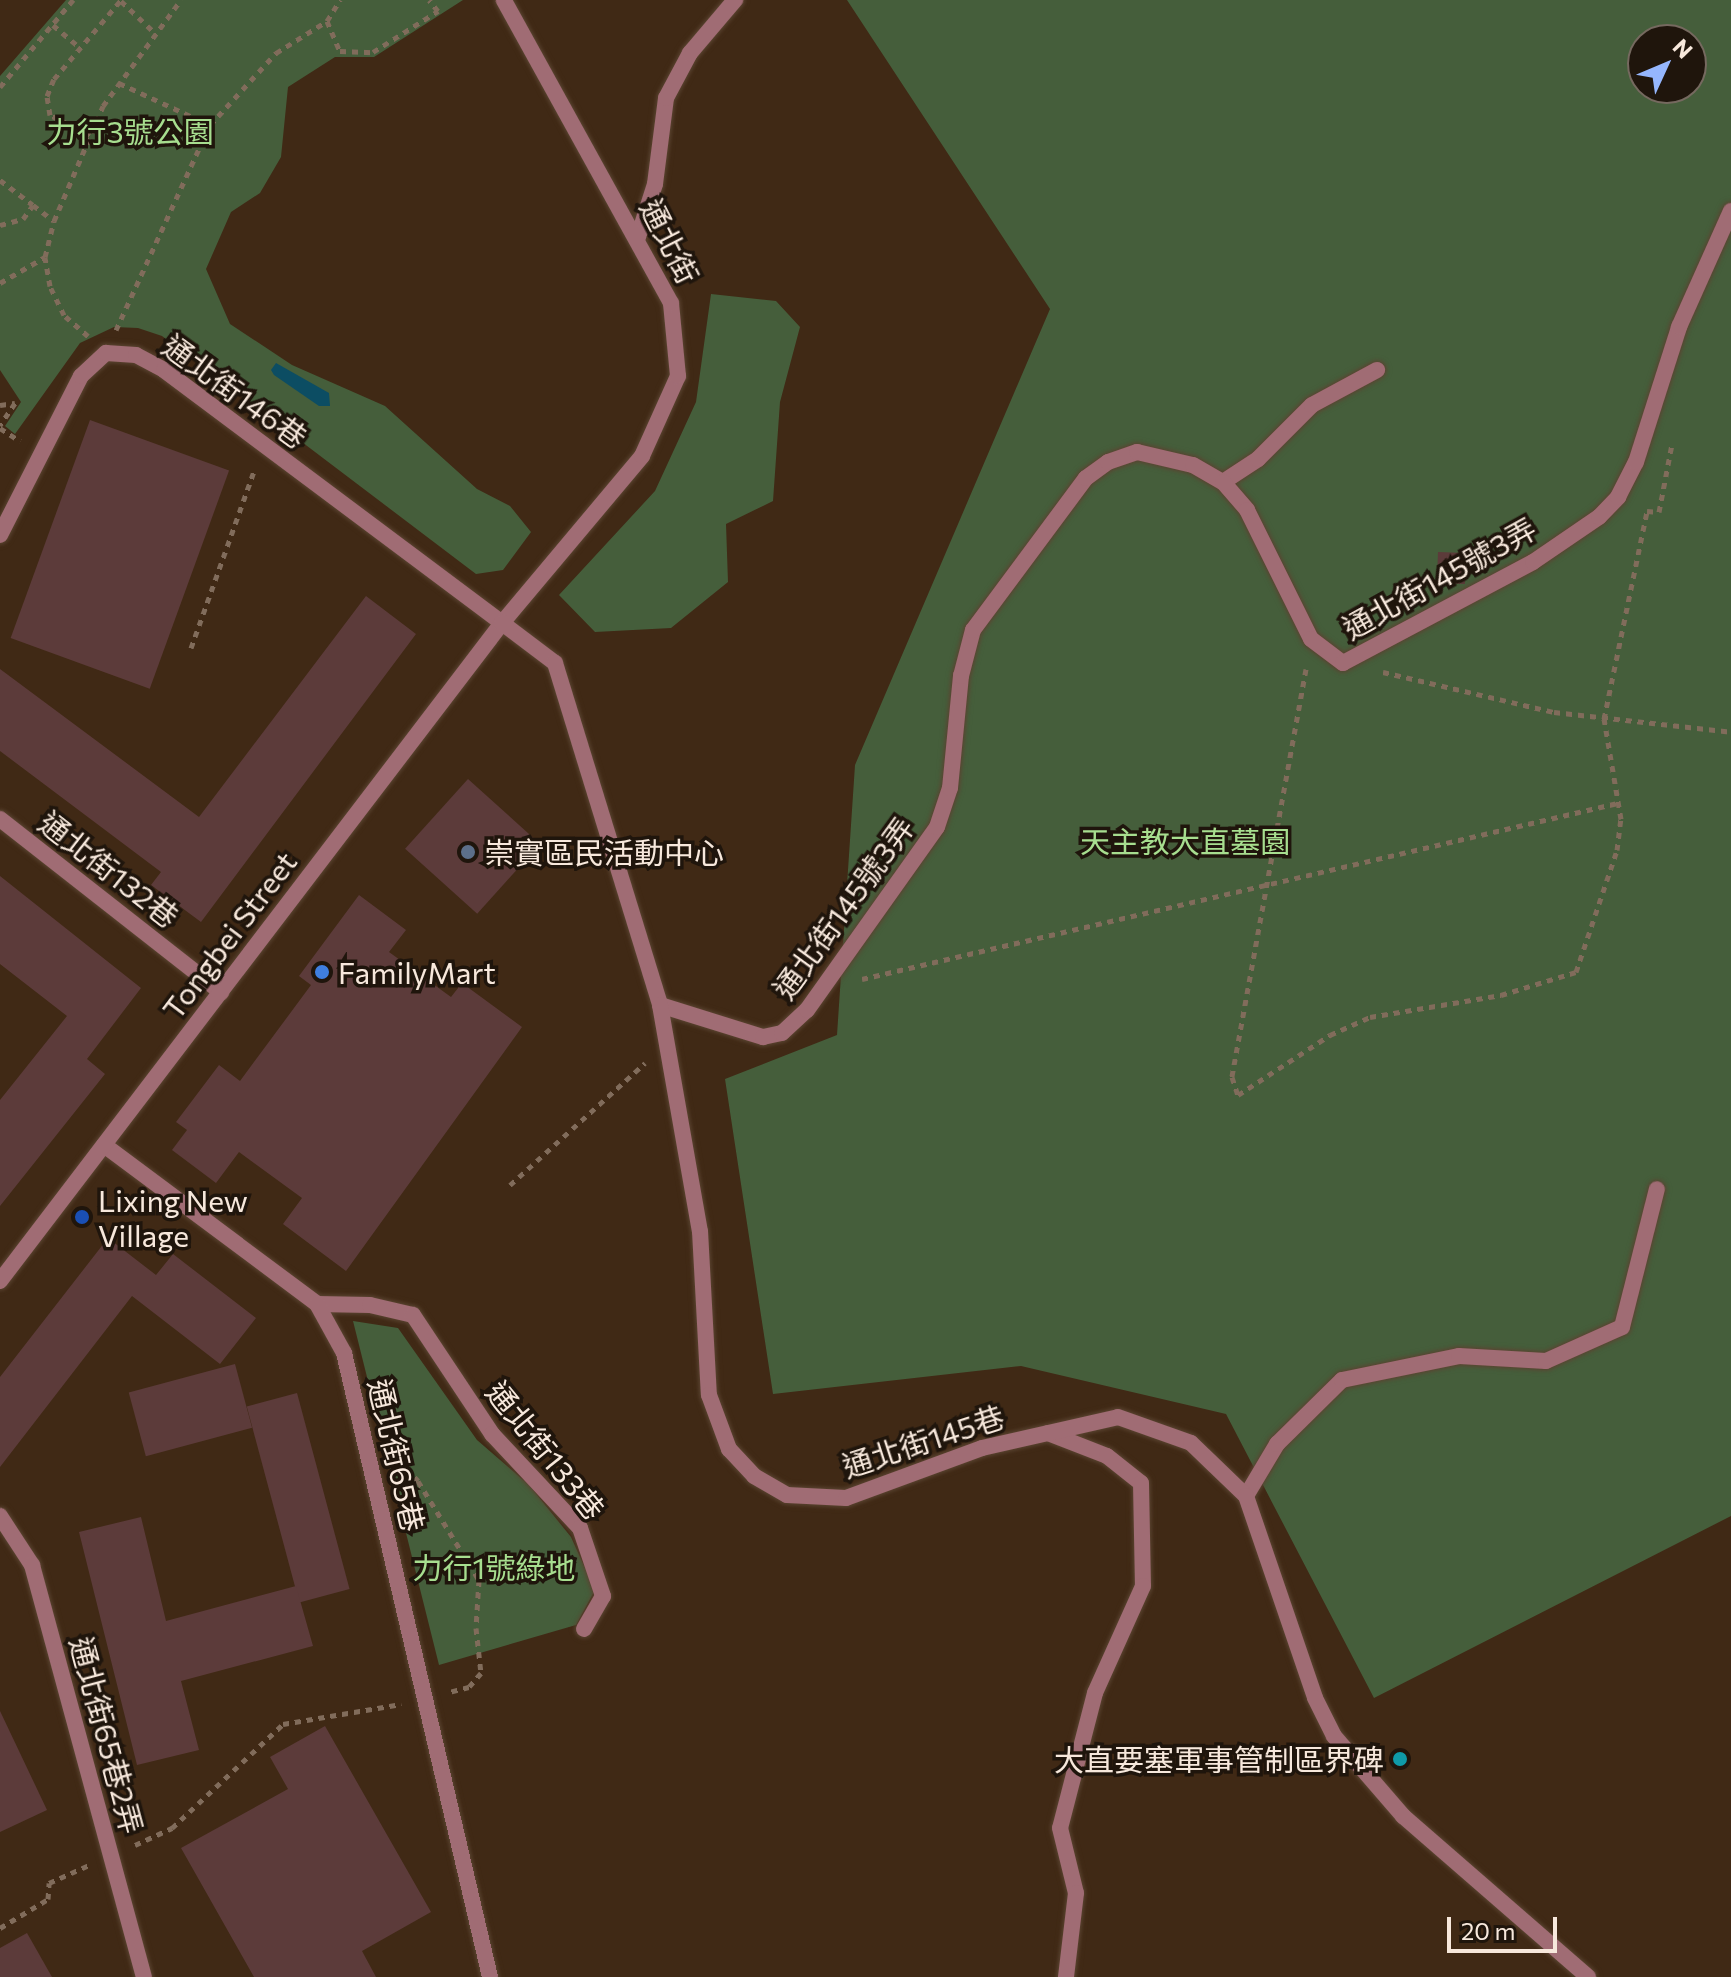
<!DOCTYPE html>
<meta charset="utf-8">
<style>
body{margin:0}
#map{position:relative;width:1731px;height:1977px;overflow:hidden;background:#402915;font-family:Commissioner,"Noto Sans TC",sans-serif}
div>[style]{position:absolute}
.green>*{inset:0;background:#455e3b}
.water>*{inset:0;background:#0c4d63}
.building>*{inset:0;background:#5c3b3a;transform-origin:0 0}
.path>*{height:5px;margin-top:-2.5px;transform-origin:0;background:repeating-linear-gradient(90deg,#816c5b 0 6px,transparent 0 12px)}
.roads{filter:drop-shadow(0 0 2px #5a4431) drop-shadow(0 0 2px #5a4431)}
.service>*{height:16px;margin:-8px;padding:0 8px;transform-origin:8px;border-radius:8px;background:#a06c74}
.minor>*{height:16px;margin:-8px;padding:0 8px;transform-origin:8px;border-radius:8px;background:#a06c74}
.dots>*{width:22px;height:22px;translate:-50% -50%;box-sizing:border-box;border:4px solid #1f150c;border-radius:50%}
span{translate:-50% -50%;white-space:nowrap;text-align:center;line-height:1.15;-webkit-text-stroke:7px #1f150c;paint-order:stroke}
.park-label{font-size:30px;color:#a7de8f}
.street-label{font-size:30px;color:#f7e8dc}
.poi-label{font-size:30px;color:#f7e8dc}
.left{translate:0 -50%;text-align:left}
.right{translate:-100% -50%;text-align:right}
.north{position:absolute;left:1627px;top:24px;width:80px;height:80px;box-sizing:border-box;background:#1f150c;border:2px solid #75695f;border-radius:50%;rotate:46deg;font-size:22px;font-weight:700;line-height:32px;text-align:center;color:#f7e8dc}
.north::after{content:'';display:block;margin:auto;width:28px;height:36px;background:#95b6fd;clip-path:polygon(50% 0,100% 100%,50% 72%,0 100%)}
.scale{position:absolute;left:1447px;top:1917px;width:110px;height:36px;box-sizing:border-box;border:4px solid #f7e8dc;border-top:0;padding-left:10px;font-size:24px;line-height:28px;white-space:nowrap;color:#f7e8dc;-webkit-text-stroke:6px #1f150c;paint-order:stroke}
</style>
<div id="map">
<div class="green">
<div style="clip-path:polygon(66px 0,463px 0,374px 57px,335px 57px,288px 87px,281px 157px,260px 193px,231px 212px,206px 269px,230px 324px,292px 365px,385px 406px,477px 489px,510px 506px,531px 532px,503px 570px,476px 574px,162px 336px,138px 328px,114px 327px,80px 343px,15px 434px,5px 426px,21px 402px,0 370px,0 76px)"></div>
<div style="clip-path:polygon(evenodd,847px 0,1731px 0,1731px 1516px,1374px 1698px,1226px 1414px,1021px 1366px,773px 1394px,725px 1079px,837px 1035px,855px 765px,1050px 309px,847px 0,1643px 40px,1691px 40px,1691px 88px,1643px 88px,1643px 40px)"></div>
<div style="clip-path:polygon(711px 294px,776px 301px,800px 327px,780px 402px,773px 501px,726px 524px,728px 582px,671px 628px,595px 632px,559px 595px,655px 491px,696px 402px)"></div>
<div style="clip-path:polygon(353px 1321px,398px 1328px,477px 1440px,529px 1485px,571px 1537px,595px 1590px,576px 1625px,439px 1665px)"></div>
</div>
<div class="water">
<div style="clip-path:polygon(276px 363px,329px 393px,330px 406px,319px 406px,274px 375px,271px 370px)"></div>
</div>
<div class="building">
<div style="left:90px;top:420px;width:148px;height:232px;rotate:20deg"></div>
<div style="left:1438px;top:552px;width:28px;height:31px;rotate:2deg"></div>
<div style="clip-path:polygon(366px 596px,416px 634px,201px 922px,151px 885px,161px 872px,0 751px,0 669px,199px 817px)"></div>
<div style="left:468px;top:779px;width:97px;height:94px;rotate:42deg"></div>
<div style="clip-path:polygon(0 876px,141px 988px,87px 1059px,105px 1074px,0 1206px,0 1100px,67px 1016px,0 964px)"></div>
<div style="clip-path:polygon(359px 895px,406px 930px,389px 952px,451px 997px,462px 983px,522px 1027px,346px 1271px,283px 1224px,302px 1198px,239px 1152px,216px 1183px,172px 1150px,187px 1130px,176px 1122px,219px 1065px,240px 1081px,311px 985px,299px 976px)"></div>
<div style="clip-path:polygon(108px 1238px,156px 1275px,173px 1254px,256px 1318px,220px 1364px,132px 1296px,0 1467px,0 1377px)"></div>
<div style="left:235px;top:1364px;width:66px;height:110px;rotate:75deg"></div>
<div style="left:297px;top:1393px;width:203px;height:52px;rotate:75deg"></div>
<div style="clip-path:polygon(141px 1517px,166px 1621px,296px 1586px,313px 1646px,181px 1681px,199px 1750px,137px 1765px,79px 1532px)"></div>
<div style="clip-path:polygon(0 1711px,47px 1810px,0 1832px)"></div>
<div style="clip-path:polygon(325px 1726px,431px 1912px,362px 1951px,376px 1977px,254px 1977px,181px 1848px,288px 1789px,270px 1757px)"></div>
<div style="clip-path:polygon(27px 1933px,52px 1977px,0 1977px,0 1948px)"></div>
</div>
<div class="path">
<div style="left:121px;top:1px;width:48px;rotate:43.3deg"></div>
<div style="left:327px;top:21px;width:33px;rotate:67deg"></div>
<div style="left:340px;top:51px;width:33px;rotate:2deg"></div>
<div style="left:373px;top:52px;width:77px;rotate:-32.2deg"></div>
<div style="left:438px;top:11px;width:14px;rotate:-129deg"></div>
<div style="left:53px;top:25px;width:34px;rotate:40deg"></div>
<div style="left:119px;top:83px;width:100px;rotate:24.8deg"></div>
<div style="left:0;top:87px;width:114px;rotate:-50deg"></div>
<div style="left:90px;top:135px;width:45px;rotate:-153.4deg"></div>
<div style="left:50px;top:115px;width:19px;rotate:-99deg"></div>
<div style="left:47px;top:96px;width:18px;rotate:-68deg"></div>
<div style="left:54px;top:79px;width:104px;rotate:-49.7deg"></div>
<div style="left:0;top:180px;width:41px;rotate:37.1deg"></div>
<div style="left:0;top:225px;width:24px;rotate:-15deg"></div>
<div style="left:23px;top:219px;width:17px;rotate:-54deg"></div>
<div style="left:33px;top:205px;width:26px;rotate:37deg"></div>
<div style="left:0;top:283px;width:52px;rotate:-30deg"></div>
<div style="left:116px;top:330px;width:226px;rotate:-65.4deg"></div>
<div style="left:210px;top:125px;width:98px;rotate:-47.5deg"></div>
<div style="left:276px;top:53px;width:60px;rotate:-32.1deg"></div>
<div style="left:327px;top:21px;width:25px;rotate:-58deg"></div>
<div style="left:88px;top:336px;width:32px;rotate:-139deg"></div>
<div style="left:64px;top:315px;width:32px;rotate:-116deg"></div>
<div style="left:50px;top:286px;width:29px;rotate:-100deg"></div>
<div style="left:45px;top:257px;width:37px;rotate:-76deg"></div>
<div style="left:54px;top:221px;width:125px;rotate:-66.9deg"></div>
<div style="left:103px;top:106px;width:132px;rotate:-53.7deg"></div>
<div style="left:0;top:405px;width:15px;rotate:-8deg"></div>
<div style="left:15px;top:403px;width:27px;rotate:124deg"></div>
<div style="left:0;top:428px;width:24px;rotate:33deg"></div>
<div style="left:191px;top:648px;width:191px;rotate:-70.4deg"></div>
<div style="left:1306px;top:669px;width:415px;rotate:100.3deg"></div>
<div style="left:1232px;top:1077px;width:19px;rotate:72deg"></div>
<div style="left:1238px;top:1095px;width:110px;rotate:-33.1deg"></div>
<div style="left:1330px;top:1035px;width:44px;rotate:-24.2deg"></div>
<div style="left:1370px;top:1017px;width:133px;rotate:-9.5deg"></div>
<div style="left:1501px;top:995px;width:78px;rotate:-17deg"></div>
<div style="left:1576px;top:972px;width:129px;rotate:-71.4deg"></div>
<div style="left:1617px;top:850px;width:31px;rotate:-83deg"></div>
<div style="left:1621px;top:819px;width:101px;rotate:-99.6deg"></div>
<div style="left:1604px;top:719px;width:212px;rotate:-78.3deg"></div>
<div style="left:1647px;top:511px;width:12px;rotate:5deg"></div>
<div style="left:1659px;top:512px;width:69px;rotate:-79.2deg"></div>
<div style="left:1383px;top:672px;width:176px;rotate:13.2deg"></div>
<div style="left:1554px;top:712px;width:178px;rotate:6.4deg"></div>
<div style="left:862px;top:979px;width:776px;rotate:-13.11deg"></div>
<div style="left:510px;top:1185px;width:182px;rotate:-42.1deg"></div>
<div style="left:398px;top:1460px;width:29px;rotate:46deg"></div>
<div style="left:418px;top:1481px;width:116px;rotate:58.4deg"></div>
<div style="left:479px;top:1580px;width:48px;rotate:93.6deg"></div>
<div style="left:476px;top:1628px;width:45px;rotate:83.7deg"></div>
<div style="left:481px;top:1673px;width:18px;rotate:131deg"></div>
<div style="left:469px;top:1687px;width:21px;rotate:166deg"></div>
<div style="left:135px;top:1845px;width:41px;rotate:-24.7deg"></div>
<div style="left:172px;top:1828px;width:152px;rotate:-43.1deg"></div>
<div style="left:283px;top:1724px;width:120px;rotate:-9.6deg"></div>
<div style="left:0;top:1928px;width:56px;rotate:-31.1deg"></div>
<div style="left:48px;top:1899px;width:16px;rotate:-86deg"></div>
<div style="left:49px;top:1883px;width:44px;rotate:-24.2deg"></div>
</div>
<div class="roads">
<div class="service">
<div style="left:638px;top:237px;width:56px;rotate:-72.2deg"></div>
<div style="left:655px;top:184px;width:87px;rotate:-82.7deg"></div>
<div style="left:666px;top:98px;width:51px;rotate:-61.9deg"></div>
<div style="left:690px;top:53px;width:70px;rotate:-49.7deg"></div>
<div style="left:1223px;top:482px;width:42px;rotate:-33.3deg"></div>
<div style="left:1258px;top:459px;width:76px;rotate:-45deg"></div>
<div style="left:1312px;top:405px;width:74px;rotate:-28.3deg"></div>
<div style="left:0;top:535px;width:178px;rotate:-63deg"></div>
<div style="left:81px;top:376px;width:34px;rotate:-43deg"></div>
<div style="left:106px;top:353px;width:30px;rotate:4deg"></div>
<div style="left:136px;top:355px;width:32px;rotate:28deg"></div>
<div style="left:164px;top:370px;width:422px;rotate:36.8deg"></div>
<div style="left:502px;top:623px;width:218px;rotate:-50deg"></div>
<div style="left:642px;top:456px;width:88px;rotate:-65.8deg"></div>
<div style="left:678px;top:376px;width:73px;rotate:-95.5deg"></div>
<div style="left:671px;top:303px;width:346px;rotate:-118.9deg"></div>
<div style="left:0;top:819px;width:281px;rotate:38.1deg"></div>
<div style="left:660px;top:1005px;width:108px;rotate:17.3deg"></div>
<div style="left:763px;top:1037px;width:19px;rotate:-12deg"></div>
<div style="left:782px;top:1033px;width:34px;rotate:-43deg"></div>
<div style="left:807px;top:1010px;width:224px;rotate:-54.6deg"></div>
<div style="left:937px;top:827px;width:41px;rotate:-71.6deg"></div>
<div style="left:950px;top:788px;width:113px;rotate:-84.4deg"></div>
<div style="left:961px;top:676px;width:48px;rotate:-75.4deg"></div>
<div style="left:973px;top:630px;width:189px;rotate:-53.4deg"></div>
<div style="left:1086px;top:478px;width:27px;rotate:-36deg"></div>
<div style="left:1108px;top:462px;width:31px;rotate:-19deg"></div>
<div style="left:1137px;top:452px;width:57px;rotate:13.1deg"></div>
<div style="left:1193px;top:465px;width:34px;rotate:30deg"></div>
<div style="left:1223px;top:482px;width:37px;rotate:49deg"></div>
<div style="left:1247px;top:510px;width:144px;rotate:63.6deg"></div>
<div style="left:1311px;top:639px;width:40px;rotate:37deg"></div>
<div style="left:1343px;top:663px;width:215px;rotate:-28deg"></div>
<div style="left:1533px;top:562px;width:80px;rotate:-34.3deg"></div>
<div style="left:1599px;top:517px;width:28px;rotate:-46deg"></div>
<div style="left:1618px;top:497px;width:39px;rotate:-63deg"></div>
<div style="left:1636px;top:462px;width:142px;rotate:-72.3deg"></div>
<div style="left:1679px;top:327px;width:127px;rotate:-65.9deg"></div>
<div style="left:317px;top:1304px;width:53px;rotate:1.1deg"></div>
<div style="left:370px;top:1305px;width:44px;rotate:13.1deg"></div>
<div style="left:413px;top:1315px;width:143px;rotate:56.4deg"></div>
<div style="left:492px;top:1434px;width:129px;rotate:46.9deg"></div>
<div style="left:580px;top:1528px;width:72px;rotate:71.3deg"></div>
<div style="left:603px;top:1596px;width:38px;rotate:120deg"></div>
<div style="left:1048px;top:1433px;width:63px;rotate:21.3deg"></div>
<div style="left:1107px;top:1456px;width:43px;rotate:38.5deg"></div>
<div style="left:1141px;top:1483px;width:103px;rotate:88.9deg"></div>
<div style="left:1143px;top:1586px;width:117px;rotate:114.2deg"></div>
<div style="left:1095px;top:1693px;width:139px;rotate:104.5deg"></div>
<div style="left:1060px;top:1828px;width:67px;rotate:76.2deg"></div>
<div style="left:1076px;top:1893px;width:85px;rotate:96.8deg"></div>
<div style="left:1246px;top:1496px;width:61px;rotate:-59.2deg"></div>
<div style="left:1277px;top:1444px;width:91px;rotate:-44.6deg"></div>
<div style="left:1342px;top:1380px;width:119px;rotate:-11.6deg"></div>
<div style="left:1459px;top:1356px;width:87px;rotate:3.3deg"></div>
<div style="left:1546px;top:1361px;width:83px;rotate:-24.1deg"></div>
<div style="left:1622px;top:1327px;width:142px;rotate:-75.8deg"></div>
<div style="left:0;top:1516px;width:59px;rotate:56.9deg"></div>
<div style="left:32px;top:1565px;width:427px;rotate:74.8deg"></div>
</div>
<div class="minor">
<div style="left:104px;top:1145px;width:266px;rotate:36.7deg"></div>
<div style="left:317px;top:1304px;width:56px;rotate:61.1deg"></div>
<div style="left:344px;top:1353px;width:641px;rotate:76.83deg"></div>
<div style="left:0;top:1281px;width:828px;rotate:-52.66deg"></div>
<div style="left:502px;top:623px;width:66px;rotate:37deg"></div>
<div style="left:555px;top:663px;width:358px;rotate:72.9deg"></div>
<div style="left:660px;top:1005px;width:230px;rotate:80deg"></div>
<div style="left:700px;top:1231px;width:164px;rotate:86.9deg"></div>
<div style="left:709px;top:1395px;width:58px;rotate:69.7deg"></div>
<div style="left:729px;top:1449px;width:37px;rotate:47deg"></div>
<div style="left:754px;top:1476px;width:38px;rotate:30deg"></div>
<div style="left:787px;top:1495px;width:59px;rotate:2.9deg"></div>
<div style="left:846px;top:1498px;width:145px;rotate:-20.2deg"></div>
<div style="left:982px;top:1448px;width:139px;rotate:-12.8deg"></div>
<div style="left:1118px;top:1417px;width:77px;rotate:19.6deg"></div>
<div style="left:1191px;top:1443px;width:76px;rotate:43.9deg"></div>
<div style="left:1246px;top:1496px;width:213px;rotate:71.1deg"></div>
<div style="left:1315px;top:1698px;width:42px;rotate:63.4deg"></div>
<div style="left:1334px;top:1736px;width:106px;rotate:49.2deg"></div>
<div style="left:1403px;top:1816px;width:245px;rotate:41deg"></div>
</div>
</div>
<div class="dots">
<div style="left:468px;top:852px;background:#5c6f8a"></div>
<div style="left:322px;top:972px;background:#3f7fe0"></div>
<div style="left:82px;top:1217px;background:#1a4fb4"></div>
<div style="left:1400px;top:1759px;background:#0f9aa8"></div>
</div>
<div class="park-label">
<span style="left:130px;top:131px">力行3號公園</span>
<span style="left:1185px;top:841px">天主教大直墓園</span>
<span style="left:494px;top:1567px">力行1號綠地</span>
</div>
<div class="street-label">
<span style="left:670px;top:241px;rotate:63deg">通北街</span>
<span style="left:235px;top:391px;rotate:36deg">通北街146巷</span>
<span style="left:1439px;top:578px;rotate:-29deg">通北街145號3弄</span>
<span style="left:109px;top:869px;rotate:38deg">通北街132巷</span>
<span style="left:843px;top:908px;rotate:-54deg">通北街145號3弄</span>
<span style="left:229px;top:935px;rotate:-53deg">Tongbei Street</span>
<span style="left:923px;top:1441px;rotate:-18deg">通北街145巷</span>
<span style="left:546px;top:1450px;rotate:51deg">通北街133巷</span>
<span style="left:397px;top:1455px;rotate:77deg">通北街65巷</span>
<span style="left:107px;top:1735px;rotate:75deg">通北街65巷2弄</span>
</div>
<div class="poi-label">
<span class="left" style="left:484px;top:852px">崇實區民活動中心</span>
<span class="left" style="left:338px;top:972px">FamilyMart</span>
<span class="left" style="left:98px;top:1217px">Lixing New<br>Village</span>
<span class="right" style="left:1384px;top:1759px">大直要塞軍事管制區界碑</span>
</div>
<div class="north">N</div>
<div class="scale">20 m</div>
</div>
